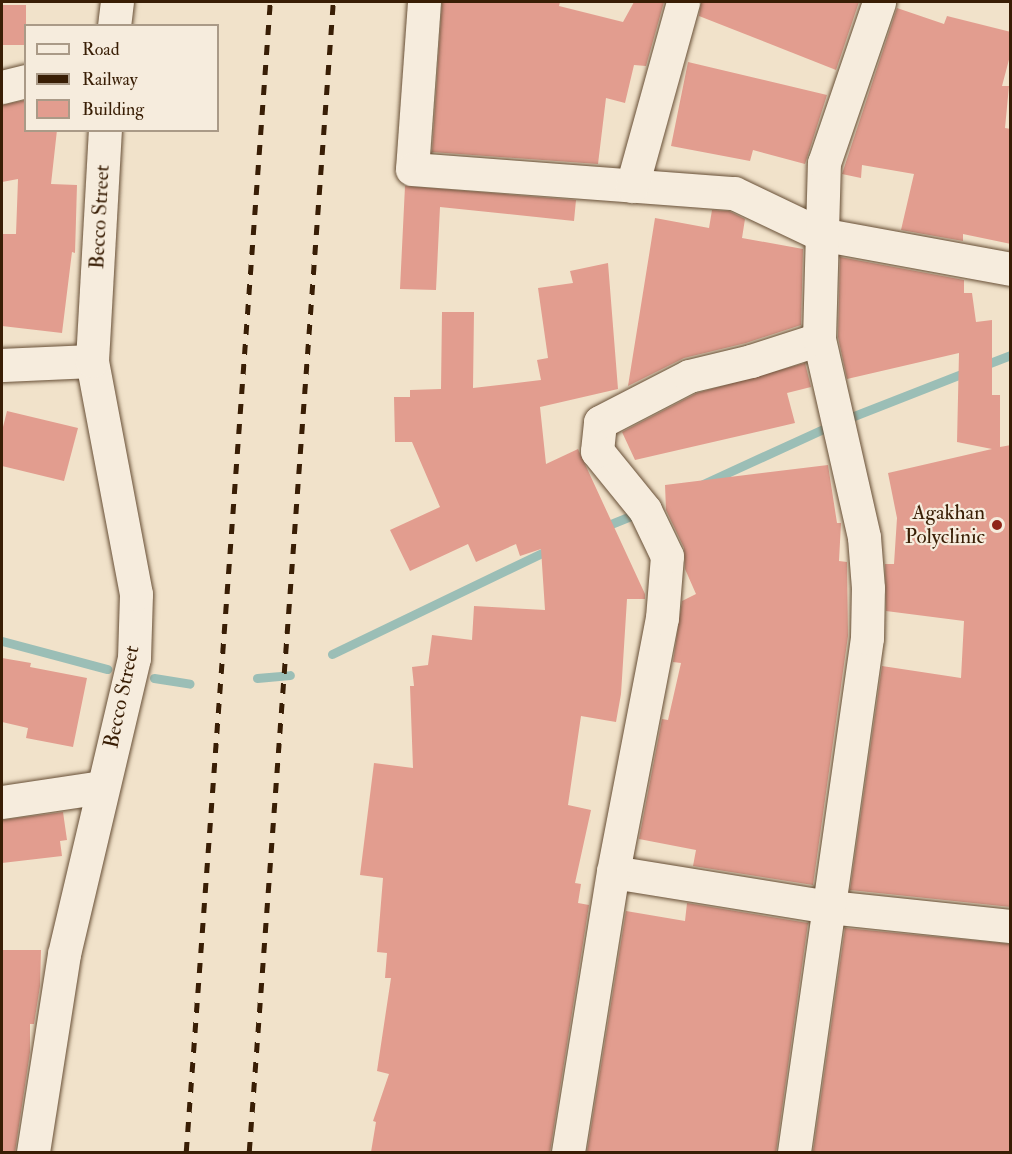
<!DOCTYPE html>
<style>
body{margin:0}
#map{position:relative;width:1012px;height:1154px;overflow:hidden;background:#f1e2ca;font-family:"IM FELL Double Pica",serif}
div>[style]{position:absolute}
.stream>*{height:9px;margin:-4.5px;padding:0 4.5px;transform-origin:4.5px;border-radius:4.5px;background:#9bbeb6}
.building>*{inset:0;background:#e29d8f;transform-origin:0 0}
.roads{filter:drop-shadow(0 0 2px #674f36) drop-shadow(0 0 2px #674f36)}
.minor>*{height:33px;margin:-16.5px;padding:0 16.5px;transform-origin:16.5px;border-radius:16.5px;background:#f6ecdd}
.rail>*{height:4.5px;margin-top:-2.25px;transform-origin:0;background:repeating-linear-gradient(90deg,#391e05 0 10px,transparent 0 20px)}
.dots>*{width:16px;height:16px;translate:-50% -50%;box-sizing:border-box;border:3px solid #f6ecdd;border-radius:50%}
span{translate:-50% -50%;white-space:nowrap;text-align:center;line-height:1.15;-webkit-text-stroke:4.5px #f6ecdd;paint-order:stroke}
.street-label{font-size:21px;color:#391e05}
.poi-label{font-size:21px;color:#391e05}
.right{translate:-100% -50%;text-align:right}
.frame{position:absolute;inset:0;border:3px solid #391e05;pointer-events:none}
.legend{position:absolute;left:24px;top:24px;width:195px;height:108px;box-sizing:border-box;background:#f6ecdd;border:2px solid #aa9a87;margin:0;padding:8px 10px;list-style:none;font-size:18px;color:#391e05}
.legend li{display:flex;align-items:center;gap:12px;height:30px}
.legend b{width:30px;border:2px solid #aa9a87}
</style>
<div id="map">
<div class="stream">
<div style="left:982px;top:366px;width:30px;rotate:-21deg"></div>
<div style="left:703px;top:484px;width:146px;rotate:-24.6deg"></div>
<div style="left:836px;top:423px;width:143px;rotate:-21.4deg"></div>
<div style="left:601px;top:528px;width:40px;rotate:-22deg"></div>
<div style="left:2px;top:641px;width:109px;rotate:14.9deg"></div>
<div style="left:332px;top:654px;width:244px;rotate:-25.7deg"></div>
<div style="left:154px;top:678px;width:36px;rotate:9deg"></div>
<div style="left:257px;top:678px;width:33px;rotate:-5deg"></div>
</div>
<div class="building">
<div style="clip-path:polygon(442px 2px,560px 2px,559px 6px,623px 22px,634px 2px,664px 2px,646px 66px,634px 65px,625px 103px,606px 98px,598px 164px,432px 152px)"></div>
<div style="clip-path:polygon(701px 2px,859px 2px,836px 70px,699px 16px)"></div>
<div style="left:26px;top:5px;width:40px;height:24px;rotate:90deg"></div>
<div style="clip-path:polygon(897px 8px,944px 24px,947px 16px,1011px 32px,1011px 52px,1002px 86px,1009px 86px,1005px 128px,1011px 129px,1011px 244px,963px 234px,963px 241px,901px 230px,914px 174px,862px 165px,861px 178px,842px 174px)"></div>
<div style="clip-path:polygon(688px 62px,827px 95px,805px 164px,753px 150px,750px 161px,671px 146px)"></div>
<div style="clip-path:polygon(26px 100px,26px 130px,57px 130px,51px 184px,77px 185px,75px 253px,72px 252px,62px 333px,2px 326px,2px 234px,16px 234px,18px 179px,2px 182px,2px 105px)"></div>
<div style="clip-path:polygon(405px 186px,576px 200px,574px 221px,440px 207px,436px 290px,400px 289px)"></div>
<div style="clip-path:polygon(712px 210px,729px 211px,745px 219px,742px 238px,803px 249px,801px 325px,746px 343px,684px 358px,628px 386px,655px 218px,709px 228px)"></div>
<div style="clip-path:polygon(840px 257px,964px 280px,964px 293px,972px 293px,976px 322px,992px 320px,992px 395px,1000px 395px,1000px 447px,1011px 445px,1011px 907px,850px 890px,882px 666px,961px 678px,964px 621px,886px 611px,885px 564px,894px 564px,897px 518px,888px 473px,992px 449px,957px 442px,959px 353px,847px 379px,838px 337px)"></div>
<div style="clip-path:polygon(608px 263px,618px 389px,540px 407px,546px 464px,578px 449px,645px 594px,645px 599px,627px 599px,621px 694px,616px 722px,581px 716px,568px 805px,591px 810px,575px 883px,581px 884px,578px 903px,589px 905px,550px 1152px,371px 1152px,376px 1122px,373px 1121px,389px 1074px,377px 1071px,391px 978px,385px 978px,387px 953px,377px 952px,383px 878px,360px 875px,374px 763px,413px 768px,410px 686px,414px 686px,412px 667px,428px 665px,432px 635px,472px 640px,474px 606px,545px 610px,541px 549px,520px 556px,516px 544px,476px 562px,468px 544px,410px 571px,390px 530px,440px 507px,412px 442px,395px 442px,394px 397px,410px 397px,410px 390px,441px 389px,442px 312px,474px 312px,473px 388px,541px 380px,537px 360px,548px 358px,538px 288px,573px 283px,570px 271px)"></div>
<div style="clip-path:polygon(805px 363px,811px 387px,787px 393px,795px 423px,635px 460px,622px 432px,697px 393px)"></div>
<div style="clip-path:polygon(7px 411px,78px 428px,64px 481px,2px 466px,2px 431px)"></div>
<div style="clip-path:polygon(828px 465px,837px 523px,841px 523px,839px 561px,847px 562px,848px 636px,813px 885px,693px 866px,696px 850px,639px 839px,662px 719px,668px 720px,681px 663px,673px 662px,682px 601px,696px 594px,685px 569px,684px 548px,666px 510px,665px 485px)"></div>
<div style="clip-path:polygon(2px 658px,31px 663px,30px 667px,87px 678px,73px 747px,26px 738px,28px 728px,2px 722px)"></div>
<div style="clip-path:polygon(63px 812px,67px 840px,60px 841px,62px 856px,2px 863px,2px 820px)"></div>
<div style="clip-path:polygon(687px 903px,808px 923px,776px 1152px,587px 1152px,626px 911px,685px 921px)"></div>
<div style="clip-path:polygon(845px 928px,1011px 944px,1011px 1152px,813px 1152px)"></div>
<div style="clip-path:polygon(2px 950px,41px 950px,40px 986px,34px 1024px,30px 1024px,30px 1052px,15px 1152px,2px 1152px)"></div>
</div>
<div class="roads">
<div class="minor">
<div style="left:424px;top:2px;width:167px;rotate:94.1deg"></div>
<div style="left:412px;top:169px;width:323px;rotate:4.3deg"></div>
<div style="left:734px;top:193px;width:95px;rotate:25.5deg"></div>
<div style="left:820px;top:234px;width:193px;rotate:10.4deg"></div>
<div style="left:114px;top:26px;width:24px;rotate:-83deg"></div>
<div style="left:2px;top:87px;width:25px;rotate:-14deg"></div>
<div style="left:632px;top:186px;width:191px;rotate:-74.5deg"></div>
<div style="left:2px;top:365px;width:90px;rotate:-2.5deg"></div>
<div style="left:2px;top:802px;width:101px;rotate:-8.5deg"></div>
<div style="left:613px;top:872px;width:219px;rotate:9.2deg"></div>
<div style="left:829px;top:907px;width:182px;rotate:6deg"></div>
<div style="left:33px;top:1152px;width:200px;rotate:-81.1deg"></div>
<div style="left:64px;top:954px;width:304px;rotate:-76.7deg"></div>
<div style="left:134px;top:658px;width:64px;rotate:-88.2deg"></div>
<div style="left:136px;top:594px;width:237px;rotate:-100.7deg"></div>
<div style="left:92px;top:361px;width:231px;rotate:-86.8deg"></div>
<div style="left:568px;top:1152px;width:284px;rotate:-80.9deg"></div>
<div style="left:613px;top:872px;width:259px;rotate:-79.1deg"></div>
<div style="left:662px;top:618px;width:62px;rotate:-85.4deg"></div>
<div style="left:667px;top:556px;width:51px;rotate:-115.6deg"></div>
<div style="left:645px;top:510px;width:76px;rotate:-129.1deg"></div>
<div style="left:597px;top:451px;width:29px;rotate:-84deg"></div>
<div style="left:600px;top:422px;width:100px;rotate:-27.3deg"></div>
<div style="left:689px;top:376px;width:64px;rotate:-13.6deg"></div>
<div style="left:751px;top:361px;width:71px;rotate:-17.9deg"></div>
<div style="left:794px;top:1152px;width:519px;rotate:-81.92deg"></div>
<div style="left:867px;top:638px;width:50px;rotate:-88.9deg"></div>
<div style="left:868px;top:588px;width:51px;rotate:-94.5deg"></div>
<div style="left:864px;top:537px;width:203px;rotate:-102.8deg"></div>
<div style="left:819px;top:339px;width:176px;rotate:-88.4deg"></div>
<div style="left:824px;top:163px;width:170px;rotate:-71.1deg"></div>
</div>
</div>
<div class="rail">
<div style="left:186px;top:1152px;width:1153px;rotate:-85.82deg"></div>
<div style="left:249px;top:1152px;width:1153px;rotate:-85.82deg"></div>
</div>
<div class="dots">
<div style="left:997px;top:525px;background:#8f2418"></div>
</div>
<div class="street-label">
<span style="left:100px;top:217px;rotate:-87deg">Becco Street</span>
<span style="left:122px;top:697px;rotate:-78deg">Becco Street</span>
</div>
<div class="poi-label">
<span class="right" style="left:985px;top:525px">Agakhan<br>Polyclinic</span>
</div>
<div class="frame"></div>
<ul class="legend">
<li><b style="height:8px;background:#f6ecdd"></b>Road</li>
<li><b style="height:8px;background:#391e05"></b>Railway</li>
<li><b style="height:16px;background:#e29d8f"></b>Building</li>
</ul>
</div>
